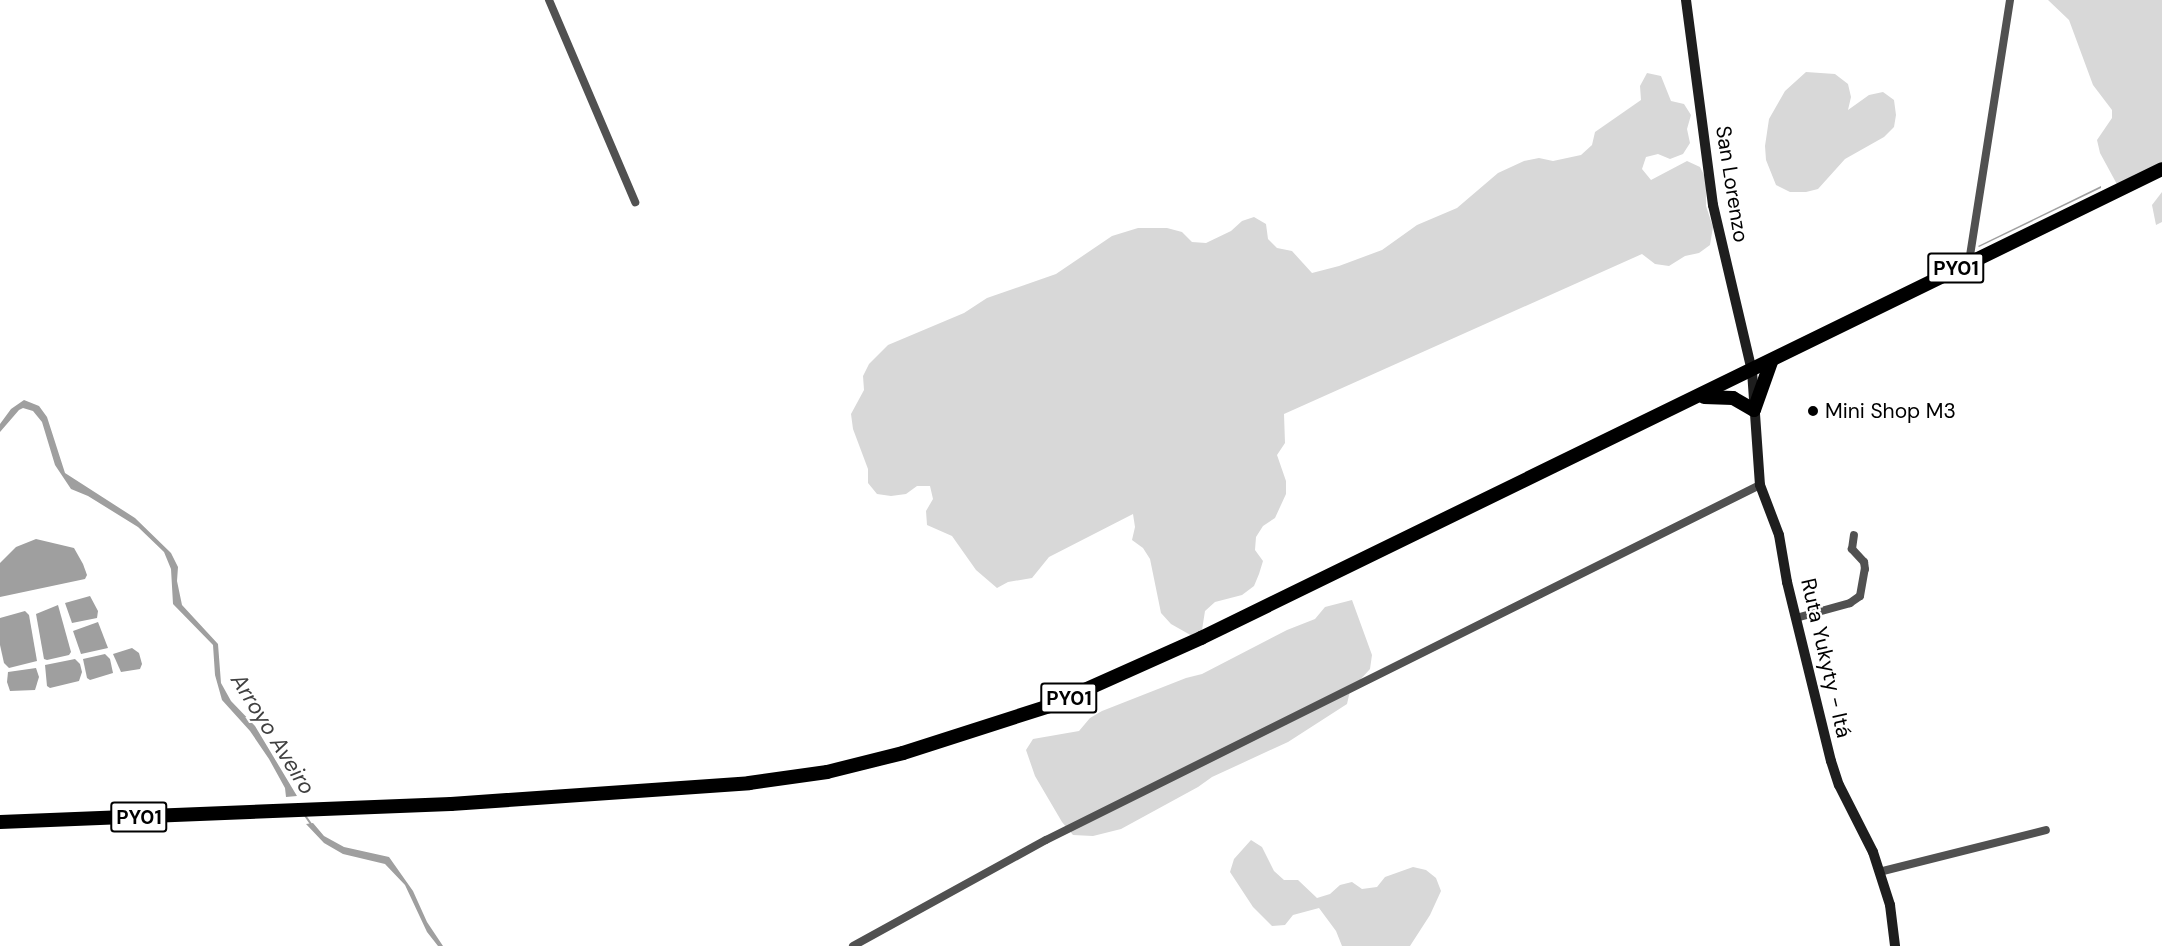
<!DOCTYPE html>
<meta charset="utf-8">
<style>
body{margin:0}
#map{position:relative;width:2162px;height:946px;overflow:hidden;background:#fff;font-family:"DM Sans",sans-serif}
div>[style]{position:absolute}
.green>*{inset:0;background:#d8d8d8}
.water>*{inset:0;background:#9f9f9f}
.stream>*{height:2px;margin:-1px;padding:0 1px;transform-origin:1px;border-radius:1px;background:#9f9f9f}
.street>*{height:8px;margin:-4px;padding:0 4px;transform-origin:4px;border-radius:4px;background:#515151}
.secondary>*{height:10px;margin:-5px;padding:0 5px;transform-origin:5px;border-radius:5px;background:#1e1e1e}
.highway>*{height:14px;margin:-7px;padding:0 7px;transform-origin:7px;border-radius:7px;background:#000}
.dots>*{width:16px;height:16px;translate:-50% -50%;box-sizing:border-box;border:3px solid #fff;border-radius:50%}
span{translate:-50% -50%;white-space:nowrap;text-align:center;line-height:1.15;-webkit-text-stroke:4.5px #fff;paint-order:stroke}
.shield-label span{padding:2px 4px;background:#fff;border:2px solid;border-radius:4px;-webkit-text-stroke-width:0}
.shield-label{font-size:20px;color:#000;font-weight:700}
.street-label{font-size:21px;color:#000}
.poi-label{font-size:21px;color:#000}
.left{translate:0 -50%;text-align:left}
.water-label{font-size:22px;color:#404040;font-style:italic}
</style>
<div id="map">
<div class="green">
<div style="clip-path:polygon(2048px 0,2162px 0,2162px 170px,2132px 191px,2119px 188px,2100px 153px,2097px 140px,2112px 118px,2112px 110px,2093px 85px,2069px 20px)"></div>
<div style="clip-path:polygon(1806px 72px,1835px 74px,1848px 84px,1851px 97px,1848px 110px,1869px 95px,1883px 92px,1894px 100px,1896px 115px,1894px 127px,1884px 137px,1845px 159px,1818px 189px,1806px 192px,1790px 192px,1776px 185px,1766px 160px,1765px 146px,1769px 119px,1785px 91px)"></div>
<div style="clip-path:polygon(1647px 73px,1661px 76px,1671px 101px,1684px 104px,1691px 115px,1687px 129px,1690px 143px,1683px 154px,1670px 159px,1658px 154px,1646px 157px,1642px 169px,1651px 180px,1687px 161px,1700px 167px,1706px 179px,1706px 206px,1713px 227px,1710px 245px,1699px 253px,1685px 256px,1669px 266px,1655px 264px,1642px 254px,1284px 414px,1285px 443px,1277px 455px,1286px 481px,1286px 494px,1275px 518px,1263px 526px,1256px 537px,1255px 550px,1263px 561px,1259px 574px,1254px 586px,1242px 595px,1215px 602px,1205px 611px,1202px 630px,1194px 637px,1171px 624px,1161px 613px,1150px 559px,1143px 548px,1132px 540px,1135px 527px,1133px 514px,1049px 557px,1032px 578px,1008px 582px,997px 588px,976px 570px,952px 536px,927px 525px,926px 511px,933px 499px,930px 486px,917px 486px,906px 494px,891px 496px,877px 494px,868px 483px,868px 469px,853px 429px,851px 414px,864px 390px,863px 376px,869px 364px,888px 345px,964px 313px,987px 298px,1056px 274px,1112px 236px,1138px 228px,1167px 228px,1182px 232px,1192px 242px,1206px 243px,1231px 231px,1242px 221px,1254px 217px,1266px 224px,1268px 239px,1277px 248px,1292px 251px,1312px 273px,1339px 266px,1382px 250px,1417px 225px,1457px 208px,1498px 173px,1524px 161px,1539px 158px,1553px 161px,1581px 155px,1592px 145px,1595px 132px,1641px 100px,1640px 86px)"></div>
<div style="clip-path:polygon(2162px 192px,2162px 222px,2156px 225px,2152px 205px)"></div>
<div style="clip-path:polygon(1352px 600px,1372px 655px,1370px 669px,1350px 691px,1347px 704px,1288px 742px,1212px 777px,1198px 787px,1121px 829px,1093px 836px,1073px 835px,1062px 822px,1035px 776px,1026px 750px,1033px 739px,1079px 731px,1090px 718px,1102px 711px,1186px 678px,1202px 674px,1287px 630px,1315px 619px,1325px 607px)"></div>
<div style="clip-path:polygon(1251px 840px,1262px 847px,1274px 871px,1284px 880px,1298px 880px,1317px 898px,1330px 894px,1340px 885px,1352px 882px,1362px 889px,1377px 887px,1385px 877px,1413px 867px,1426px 870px,1436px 878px,1441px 891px,1430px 915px,1410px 946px,1342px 946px,1336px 931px,1319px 908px,1293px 915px,1285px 925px,1272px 926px,1253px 907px,1230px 872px,1234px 859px)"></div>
</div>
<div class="water">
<div style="clip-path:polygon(2101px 186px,2101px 188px,1979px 247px,1978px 246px)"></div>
<div style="clip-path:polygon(24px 400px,39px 406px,47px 417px,65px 473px,135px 518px,171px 553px,178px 567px,177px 581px,182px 605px,218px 644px,221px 683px,231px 701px,255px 726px,297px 796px,286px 797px,285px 788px,269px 759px,250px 731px,222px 700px,215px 675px,213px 645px,173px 604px,171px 569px,164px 552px,138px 527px,88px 496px,71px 489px,55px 465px,42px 422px,33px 411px,23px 408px,19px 410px,0 432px,0 424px,11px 409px)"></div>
<div style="clip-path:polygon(36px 539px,74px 548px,83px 564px,87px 575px,85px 579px,0 597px,0 563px,16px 547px)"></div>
<div style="clip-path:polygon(90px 596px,98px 611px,97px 618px,72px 623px,65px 603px)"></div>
<div style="clip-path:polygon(58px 605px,71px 652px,69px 655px,47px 660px,44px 659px,36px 614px)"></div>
<div style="clip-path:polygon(25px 611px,29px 615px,37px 661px,9px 668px,4px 663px,0 645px,0 618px)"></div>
<div style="clip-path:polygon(98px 622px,108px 648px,81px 654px,73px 631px)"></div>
<div style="clip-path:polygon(132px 648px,139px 653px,142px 664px,140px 669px,121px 672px,113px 654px)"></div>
<div style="clip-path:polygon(105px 654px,110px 659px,113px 673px,90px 680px,87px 678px,83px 659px)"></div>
<div style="clip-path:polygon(75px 659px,80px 664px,82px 672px,79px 681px,50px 688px,47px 686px,45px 665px)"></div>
<div style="clip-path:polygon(36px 668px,39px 677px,35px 690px,10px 691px,7px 682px,8px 672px)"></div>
<div style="clip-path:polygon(313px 823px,324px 836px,344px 847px,389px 857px,413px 891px,427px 922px,443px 946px,438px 946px,427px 932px,405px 885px,385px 864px,343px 854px,324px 843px,306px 824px)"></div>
</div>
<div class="stream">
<div style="left:304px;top:814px;width:12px;rotate:55deg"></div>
</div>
<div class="street">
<div style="left:549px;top:0;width:220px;rotate:66.9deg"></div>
<div style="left:1969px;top:262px;width:265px;rotate:-81.1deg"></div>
<div style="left:1796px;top:618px;width:56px;rotate:-15.5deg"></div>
<div style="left:1850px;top:603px;width:12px;rotate:-35deg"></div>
<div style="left:1860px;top:596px;width:27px;rotate:-80deg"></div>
<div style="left:1865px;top:569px;width:7px;rotate:-98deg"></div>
<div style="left:1864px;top:562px;width:18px;rotate:-133deg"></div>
<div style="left:1852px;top:549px;width:14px;rotate:-82deg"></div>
<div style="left:1879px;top:872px;width:172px;rotate:-14.1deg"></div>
<div style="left:853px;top:946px;width:220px;rotate:-28.8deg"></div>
<div style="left:1046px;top:840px;width:797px;rotate:-26.44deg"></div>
</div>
<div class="secondary">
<div style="left:1686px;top:0;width:207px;rotate:82.5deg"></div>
<div style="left:1713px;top:205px;width:171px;rotate:76.8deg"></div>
<div style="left:1752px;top:371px;width:114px;rotate:86deg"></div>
<div style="left:1760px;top:485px;width:53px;rotate:69.2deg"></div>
<div style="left:1779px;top:535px;width:48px;rotate:80.3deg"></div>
<div style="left:1787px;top:582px;width:184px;rotate:76.2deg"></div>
<div style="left:1831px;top:761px;width:25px;rotate:72deg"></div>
<div style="left:1839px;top:785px;width:75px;rotate:63.1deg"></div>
<div style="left:1873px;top:852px;width:56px;rotate:72.2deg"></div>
<div style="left:1890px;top:905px;width:41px;rotate:83deg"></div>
</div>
<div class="highway">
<div style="left:1704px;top:397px;width:29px;rotate:2deg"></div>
<div style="left:1733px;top:398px;width:24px;rotate:30deg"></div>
<div style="left:1754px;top:410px;width:51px;rotate:-70.5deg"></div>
<div style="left:0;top:822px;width:451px;rotate:-2.3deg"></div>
<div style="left:451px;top:804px;width:299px;rotate:-4deg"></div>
<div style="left:749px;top:783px;width:79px;rotate:-8deg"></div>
<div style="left:827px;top:772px;width:78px;rotate:-14deg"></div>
<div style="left:903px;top:753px;width:153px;rotate:-17.8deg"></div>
<div style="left:1049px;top:706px;width:167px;rotate:-24.1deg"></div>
<div style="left:1201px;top:638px;width:1069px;rotate:-26.01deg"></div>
</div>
<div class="dots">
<div style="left:1813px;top:411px;background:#000"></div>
</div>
<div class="shield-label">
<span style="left:1956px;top:268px">PY01</span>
<span style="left:1069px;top:698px">PY01</span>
<span style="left:139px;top:817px">PY01</span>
</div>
<div class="street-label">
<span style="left:1732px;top:184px;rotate:81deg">San Lorenzo</span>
<span style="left:1826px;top:658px;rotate:77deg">Ruta Yukyty - Itá</span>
</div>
<div class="poi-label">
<span class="left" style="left:1825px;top:411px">Mini Shop M3</span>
</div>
<div class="water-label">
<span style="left:273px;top:734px;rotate:58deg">Arroyo Aveiro</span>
</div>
</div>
